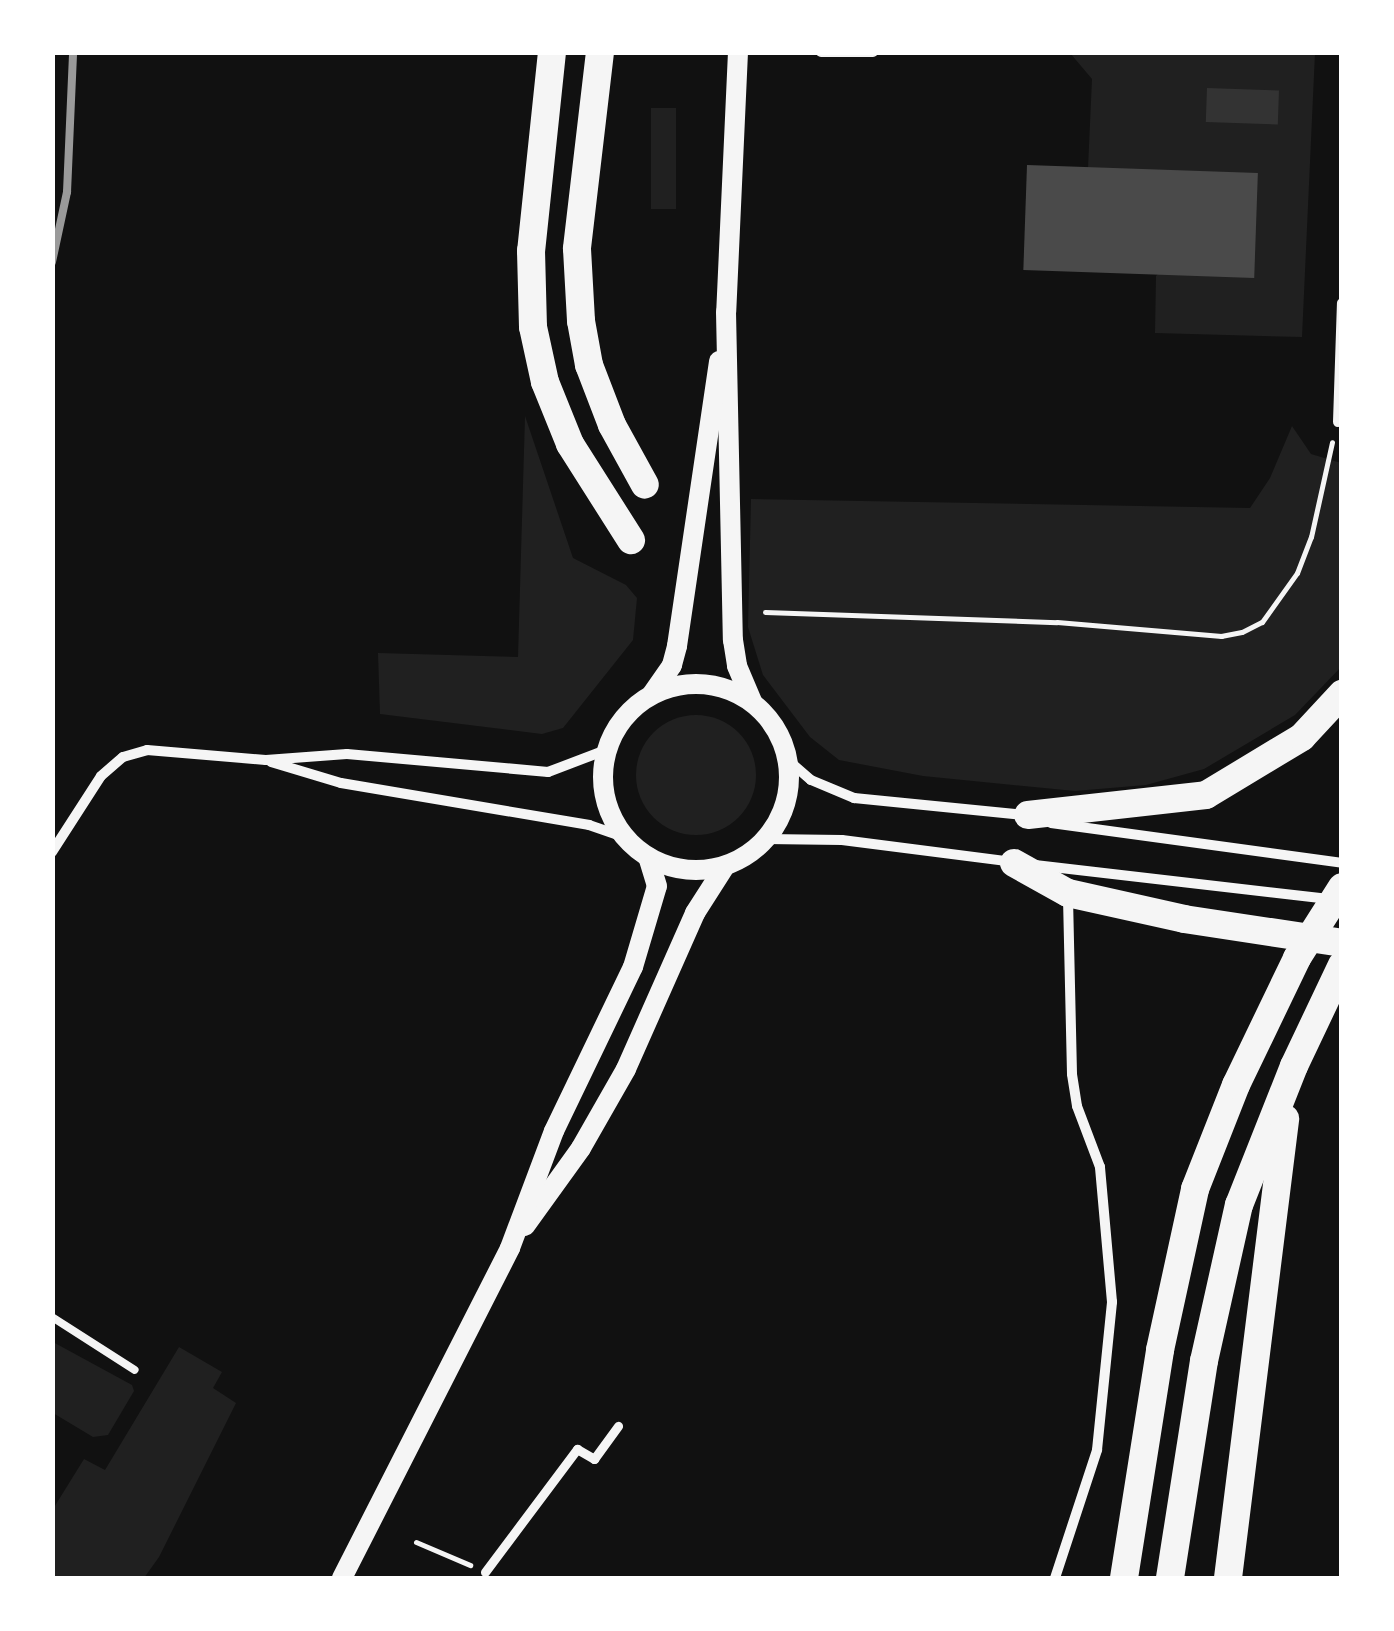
<!DOCTYPE html>
<style>
body{margin:0}
#map{position:relative;width:1394px;height:1631px;overflow:hidden;background:#111;font-family:Jost,sans-serif}
div>[style]{position:absolute}
.green>*{inset:0;background:#202020;transform-origin:0 0}
.round{border-radius:50%}
.water>*{inset:0;background:#333;transform-origin:0 0}
.building>*{inset:0;background:#4a4a4a;transform-origin:0 0}
.path>*{height:5px;margin:-2.5px;padding:0 2.5px;transform-origin:2.5px;border-radius:2.5px;background:#f5f5f5}
.service>*{height:8px;margin:-4px;padding:0 4px;transform-origin:4px;border-radius:4px;background:#f5f5f5}
.pedestrian>*{height:9px;margin:-4.5px;padding:0 4.5px;transform-origin:4.5px;border-radius:4.5px;background:#f5f5f5}
.minor>*{height:10px;margin:-5px;padding:0 5px;transform-origin:5px;border-radius:5px;background:#f5f5f5}
.secondary>*{height:20px;margin:-10px;padding:0 10px;transform-origin:10px;border-radius:10px;background:#f5f5f5}
.secondary>.ring{margin:-10px;padding:0;box-sizing:content-box;background:none;border:20px solid #f5f5f5;border-radius:50%}
.motorway>*{height:28px;margin:-14px;padding:0 14px;transform-origin:14px;border-radius:14px;background:#f5f5f5}
.rail>*{height:8px;margin:-4px;padding:0 4px;transform-origin:4px;border-radius:4px;background:#9a9a9a}
span{translate:-50% -50%;white-space:nowrap;text-align:center;line-height:1.15;-webkit-text-stroke:9px #fff;paint-order:stroke}
.frame{position:absolute;inset:0;border:55px solid #fff;pointer-events:none}
</style>
<div id="map">
<div class="green">
<div style="clip-path:polygon(1070px 53px,1315px 53px,1302px 337px,1155px 333px,1156px 276px,1257px 175px,1088px 168px,1092px 79px)"></div>
<div style="left:651px;top:108px;width:25px;height:101px"></div>
<div style="clip-path:polygon(525px 416px,573px 558px,626px 585px,637px 598px,633px 640px,563px 728px,542px 734px,380px 714px,378px 653px,518px 657px)"></div>
<div style="clip-path:polygon(1292px 426px,1311px 454px,1341px 463px,1341px 667px,1295px 715px,1204px 769px,1146px 785px,1075px 791px,923px 776px,839px 760px,810px 737px,763px 675px,748px 627px,751px 499px,1250px 508px,1270px 478px)"></div>
<div class="round" style="left:636px;top:715px;width:120px;height:120px"></div>
<div style="clip-path:polygon(53px 1342px,132px 1385px,134px 1391px,108px 1435px,93px 1437px,53px 1413px)"></div>
<div style="clip-path:polygon(179px 1347px,222px 1372px,213px 1388px,236px 1403px,159px 1557px,144px 1578px,53px 1578px,53px 1509px,84px 1459px,105px 1470px)"></div>
</div>
<div class="water">
<div style="left:1207px;top:88px;width:72px;height:34px;rotate:2deg"></div>
</div>
<div class="building">
<div style="left:1027px;top:165px;width:231px;height:105px;rotate:2deg"></div>
</div>
<div class="path">
<div style="left:765px;top:612px;width:292px;rotate:2deg"></div>
<div style="left:1057px;top:622px;width:165px;rotate:4.9deg"></div>
<div style="left:1221px;top:636px;width:21px;rotate:-11deg"></div>
<div style="left:1242px;top:632px;width:22px;rotate:-27deg"></div>
<div style="left:1262px;top:622px;width:60px;rotate:-54.5deg"></div>
<div style="left:1297px;top:573px;width:39px;rotate:-69deg"></div>
<div style="left:1311px;top:537px;width:97px;rotate:-77.5deg"></div>
<div style="left:416px;top:1542px;width:59px;rotate:23.1deg"></div>
</div>
<div class="service">
<div style="left:52px;top:1317px;width:98px;rotate:32.6deg"></div>
</div>
<div class="pedestrian">
<div style="left:485px;top:1572px;width:154px;rotate:-53.2deg"></div>
<div style="left:577px;top:1449px;width:20px;rotate:30deg"></div>
<div style="left:594px;top:1459px;width:41px;rotate:-54deg"></div>
</div>
<div class="minor">
<div style="left:821px;top:52px;width:52px"></div>
<div style="left:1338px;top:422px;width:119px;rotate:-88.1deg"></div>
<div style="left:789px;top:761px;width:29px;rotate:41deg"></div>
<div style="left:811px;top:780px;width:47px;rotate:22.7deg"></div>
<div style="left:854px;top:798px;width:172px;rotate:5.7deg"></div>
<div style="left:271px;top:762px;width:73px;rotate:16.7deg"></div>
<div style="left:341px;top:783px;width:252px;rotate:9.6deg"></div>
<div style="left:589px;top:825px;width:36px;rotate:19deg"></div>
<div style="left:1051px;top:823px;width:294px;rotate:7.8deg"></div>
<div style="left:766px;top:839px;width:76px;rotate:0.8deg"></div>
<div style="left:842px;top:840px;width:172px;rotate:7.3deg"></div>
<div style="left:52px;top:852px;width:90px;rotate:-57.2deg"></div>
<div style="left:101px;top:776px;width:29px;rotate:-41deg"></div>
<div style="left:123px;top:757px;width:25px;rotate:-16deg"></div>
<div style="left:147px;top:750px;width:119px;rotate:4.8deg"></div>
<div style="left:266px;top:760px;width:81px;rotate:-4.2deg"></div>
<div style="left:347px;top:754px;width:202px;rotate:5.1deg"></div>
<div style="left:548px;top:772px;width:62px;rotate:-20.8deg"></div>
<div style="left:1035px;top:865px;width:298px;rotate:6.6deg"></div>
<div style="left:1055px;top:1578px;width:135px;rotate:-71.8deg"></div>
<div style="left:1097px;top:1450px;width:149px;rotate:-84.2deg"></div>
<div style="left:1112px;top:1302px;width:136px;rotate:-95.1deg"></div>
<div style="left:1100px;top:1167px;width:65px;rotate:-110.7deg"></div>
<div style="left:1077px;top:1106px;width:32px;rotate:-99deg"></div>
<div style="left:1072px;top:1074px;width:180px;rotate:-91.3deg"></div>
</div>
<div class="secondary">
<div style="left:738px;top:52px;width:260px;rotate:92.6deg"></div>
<div style="left:726px;top:312px;width:328px;rotate:88.8deg"></div>
<div style="left:733px;top:640px;width:26px;rotate:81deg"></div>
<div style="left:737px;top:666px;width:38px;rotate:67deg"></div>
<div class="ring" style="left:603px;top:684px;width:166px;height:166px"></div>
<div style="left:652px;top:694px;width:35px;rotate:-55deg"></div>
<div style="left:672px;top:665px;width:20px;rotate:-75deg"></div>
<div style="left:677px;top:646px;width:288px;rotate:-81.6deg"></div>
<div style="left:525px;top:1226px;width:96px;rotate:-54.3deg"></div>
<div style="left:581px;top:1148px;width:91px;rotate:-60.3deg"></div>
<div style="left:626px;top:1069px;width:171px;rotate:-66.1deg"></div>
<div style="left:695px;top:913px;width:56px;rotate:-57.4deg"></div>
<div style="left:342px;top:1578px;width:370px;rotate:-63deg"></div>
<div style="left:510px;top:1248px;width:125px;rotate:-69.4deg"></div>
<div style="left:554px;top:1131px;width:182px;rotate:-64.3deg"></div>
<div style="left:633px;top:967px;width:84px;rotate:-73.5deg"></div>
<div style="left:657px;top:886px;width:30px;rotate:-107deg"></div>
</div>
<div class="motorway">
<div style="left:552px;top:52px;width:200px;rotate:96deg"></div>
<div style="left:531px;top:251px;width:76px;rotate:88.5deg"></div>
<div style="left:533px;top:327px;width:56px;rotate:77.7deg"></div>
<div style="left:545px;top:382px;width:67px;rotate:68deg"></div>
<div style="left:570px;top:444px;width:114px;rotate:57.6deg"></div>
<div style="left:600px;top:52px;width:198px;rotate:96.7deg"></div>
<div style="left:577px;top:249px;width:72px;rotate:86.8deg"></div>
<div style="left:581px;top:321px;width:45px;rotate:79.7deg"></div>
<div style="left:589px;top:365px;width:64px;rotate:69deg"></div>
<div style="left:612px;top:425px;width:68px;rotate:61.2deg"></div>
<div style="left:1028px;top:815px;width:179px;rotate:-6.4deg"></div>
<div style="left:1206px;top:795px;width:112px;rotate:-31.1deg"></div>
<div style="left:1302px;top:737px;width:59px;rotate:-47.1deg"></div>
<div style="left:1014px;top:863px;width:62px;rotate:29.1deg"></div>
<div style="left:1068px;top:893px;width:119px;rotate:12.6deg"></div>
<div style="left:1184px;top:919px;width:160px;rotate:8.6deg"></div>
<div style="left:1124px;top:1578px;width:231px;rotate:-81deg"></div>
<div style="left:1160px;top:1350px;width:165px;rotate:-77.7deg"></div>
<div style="left:1195px;top:1189px;width:112px;rotate:-68.5deg"></div>
<div style="left:1236px;top:1085px;width:141px;rotate:-64.3deg"></div>
<div style="left:1297px;top:958px;width:84px;rotate:-57.6deg"></div>
<div style="left:1170px;top:1578px;width:220px;rotate:-81.1deg"></div>
<div style="left:1204px;top:1361px;width:160px;rotate:-77.4deg"></div>
<div style="left:1239px;top:1205px;width:149px;rotate:-68.4deg"></div>
<div style="left:1294px;top:1066px;width:112px;rotate:-64.6deg"></div>
<div style="left:1228px;top:1578px;width:463px;rotate:-82.9deg"></div>
</div>
<div class="rail">
<div style="left:52px;top:262px;width:72px;rotate:-77.9deg"></div>
<div style="left:67px;top:192px;width:140px;rotate:-87.5deg"></div>
</div>
<div class="frame"></div>
</div>
